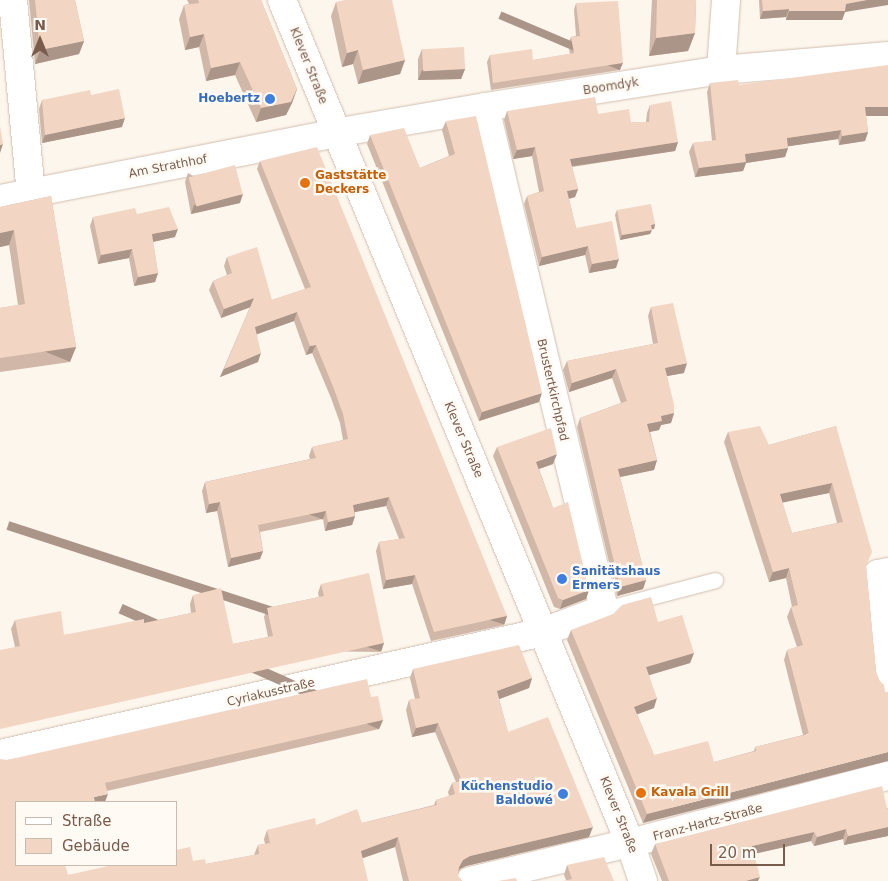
<!DOCTYPE html>
<meta charset="utf-8">
<style>
body{margin:0}
#map{position:relative;width:888px;height:881px;overflow:hidden;background:#fdf6ec;font-family:"DejaVu Sans",sans-serif}
div>[style]{position:absolute}
.roads{filter:drop-shadow(0 0 1px #d1beb0) drop-shadow(0 0 1px #d1beb0)}
.lane>*{height:15px;margin:-7.5px;padding:0 7.5px;transform-origin:7.5px;border-radius:7.5px;background:#fff}
.street>*{height:28px;margin:-14px;padding:0 14px;transform-origin:14px;border-radius:14px;background:#fff}
.wall>*{inset:0;background:#d1b7a8}
.shaded-wall>*{inset:0;background:#aa9588;transform-origin:0 0}
.building>*{inset:0;background:#f3d5c3;transform-origin:0 0}
.dots>*{width:14px;height:14px;translate:-50% -50%;box-sizing:border-box;border:2px solid #fffaf3;border-radius:50%}
span{translate:-50% -50%;white-space:nowrap;text-align:center;line-height:1.15;-webkit-text-stroke:5px #fffaf3;paint-order:stroke}
.street-label{font-size:12px;color:#7a5c4d}
.shop-label{font-size:12px;color:#366cbe;font-weight:700}
.right{translate:-100% -50%;text-align:right}
.left{translate:0 -50%;text-align:left}
.food-label{font-size:12px;color:#c56008;font-weight:700}
.legend{position:absolute;left:15px;top:801px;width:162px;height:65px;box-sizing:border-box;background:#fffaf3;border:1px solid #cabbb1;margin:0;padding:6px 9px;list-style:none;font-size:15px;color:#7a5c4d}
.legend li{display:flex;align-items:center;gap:10px;height:25px}
.legend b{width:25px;border:1px solid #cabbb1}
.north{position:absolute;left:15px;top:15px;width:50px;height:50px;-webkit-text-stroke:4px #fffaf3;paint-order:stroke;rotate:0deg;font-size:14px;font-weight:700;line-height:20px;text-align:center;color:#7a5c4d}
.north::after{content:'';display:block;margin:auto;width:18px;height:22px;background:#7a5c4d;clip-path:polygon(50% 0,100% 100%,50% 72%,0 100%)}
.scale{position:absolute;left:710px;top:844px;width:75px;height:22px;box-sizing:border-box;border:2px solid #7a5c4d;border-top:0;padding-left:6px;font-size:15px;line-height:18px;white-space:nowrap;color:#7a5c4d;-webkit-text-stroke:4px #fffaf3;paint-order:stroke}
</style>
<div id="map">
<div class="roads">
<div class="lane">
<div style="left:604px;top:609px;width:115px;rotate:-14.6deg"></div>
</div>
<div class="street">
<div style="left:13px;top:0;width:195px;rotate:84.7deg"></div>
<div style="left:282px;top:0;width:912px;rotate:67.57deg"></div>
<div style="left:630px;top:843px;width:40px;rotate:71.1deg"></div>
<div style="left:721px;top:70px;width:70px;rotate:-85.9deg"></div>
<div style="left:0;top:199px;width:341px;rotate:-11.1deg"></div>
<div style="left:335px;top:133px;width:152px;rotate:-9.8deg"></div>
<div style="left:485px;top:107px;width:239px;rotate:-8.9deg"></div>
<div style="left:721px;top:70px;width:168px;rotate:-4.8deg"></div>
<div style="left:888px;top:572px;width:10px;rotate:169deg"></div>
<div style="left:878px;top:574px;width:107px;rotate:84.7deg"></div>
<div style="left:0;top:754px;width:557px;rotate:-12.66deg"></div>
<div style="left:543px;top:632px;width:65px;rotate:-20.7deg"></div>
<div style="left:604px;top:609px;width:516px;rotate:-103.34deg"></div>
<div style="left:470px;top:881px;width:164px;rotate:-13.4deg"></div>
<div style="left:630px;top:843px;width:267px;rotate:-14.6deg"></div>
</div>
</div>
<div class="wall">
<div style="clip-path:polygon(29px 0,75px 0,84px 41px,79px 54px,35px 64px)"></div>
<div style="clip-path:polygon(187px 0,261px 0,297px 89px,292px 103px,286px 115px,256px 122px,235px 75px,206px 81px,199px 47px,185px 50px,179px 19px,184px 5px,189px 4px)"></div>
<div style="clip-path:polygon(652px 0,696px 0,695px 33px,688px 51px,649px 56px)"></div>
<div style="clip-path:polygon(759px 0,888px 0,845px 12px,842px 20px,786px 20px,786px 17px,760px 19px)"></div>
<div style="clip-path:polygon(336px 2px,405px 60px,400px 74px,358px 84px,353px 64px,342px 67px,331px 16px)"></div>
<div style="clip-path:polygon(576px 3px,620px 70px,491px 90px,487px 62px,490px 55px,533px 60px,570px 54px,568px 44px,571px 37px,576px 36px,574px 10px)"></div>
<div style="clip-path:polygon(422px 49px,465px 69px,461px 79px,418px 80px,418px 59px)"></div>
<div style="clip-path:polygon(710px 83px,739px 85px,888px 116px,866px 116px,868px 132px,865px 141px,839px 145px,838px 139px,788px 146px,788px 148px,785px 157px,746px 163px,743px 171px,695px 177px,689px 152px,693px 143px,712px 141px,707px 92px)"></div>
<div style="clip-path:polygon(91px 95px,122px 127px,42px 143px,39px 109px,42px 100px)"></div>
<div style="clip-path:polygon(650px 105px,678px 142px,675px 151px,572px 167px,578px 189px,575px 197px,569px 199px,576px 228px,616px 268px,589px 273px,585px 255px,539px 266px,524px 204px,527px 196px,539px 192px,532px 156px,513px 159px,504px 120px,507px 111px,598px 114px,631px 122px,646px 122px,647px 113px)"></div>
<div style="clip-path:polygon(446px 121px,539px 402px,479px 421px,367px 144px,370px 135px,420px 168px,449px 156px,442px 130px)"></div>
<div style="clip-path:polygon(260px 161px,507px 616px,504px 625px,431px 641px,412px 584px,383px 589px,376px 551px,379px 542px,399px 539px,386px 506px,355px 512px,355px 516px,352px 525px,325px 531px,323px 519px,260px 532px,263px 551px,260px 559px,228px 567px,217px 511px,206px 513px,202px 491px,205px 482px,310px 459px,309px 456px,312px 447px,343px 440px,340px 423px,331px 398px,312px 353px,306px 355px,294px 321px,257px 334px,258px 362px,220px 377px,250px 307px,221px 318px,209px 290px,213px 281px,227px 275px,224px 266px,227px 257px,272px 300px,305px 289px,257px 169px)"></div>
<div style="clip-path:polygon(188px 173px,240px 203px,191px 214px,185px 182px)"></div>
<div style="clip-path:polygon(51px 196px,76px 347px,70px 362px,0 372px,0 308px,18px 305px,9px 245px,0 247px,0 207px)"></div>
<div style="clip-path:polygon(617px 210px,655px 224px,654px 229px,652px 229px,650px 234px,620px 240px,615px 215px)"></div>
<div style="clip-path:polygon(137px 214px,175px 237px,153px 242px,158px 273px,155px 282px,134px 286px,129px 258px,98px 264px,90px 226px,93px 217px)"></div>
<div style="clip-path:polygon(651px 307px,684px 373px,667px 376px,674px 413px,671px 423px,661px 425px,659px 430px,650px 432px,657px 460px,654px 470px,620px 477px,646px 580px,643px 589px,617px 596px,577px 427px,580px 418px,621px 403px,612px 378px,569px 392px,563px 370px,567px 361px,653px 344px,648px 316px)"></div>
<div style="clip-path:polygon(evenodd,836px 426px,866px 566px,876px 672px,879px 680px,885px 692px,643px 823px,567px 640px,571px 630px,658px 622px,694px 653px,690px 663px,649px 675px,654px 708px,637px 714px,654px 755px,714px 762px,754px 751px,755px 747px,803px 735px,784px 660px,787px 650px,797px 647px,787px 617px,791px 607px,792px 607px,786px 578px,769px 582px,724px 442px,728px 432px,769px 445px,836px 426px,829px 493px,837px 523px,792px 533px,782px 502px,829px 493px)"></div>
<div style="clip-path:polygon(497px 447px,553px 464px,539px 469px,553px 508px,589px 590px,586px 599px,560px 609px,554px 607px,493px 456px)"></div>
<div style="clip-path:polygon(321px 584px,381px 652px,15px 647px,11px 629px,15px 620px,64px 635px,144px 623px,191px 613px,190px 604px,193px 595px,233px 644px,268px 637px,264px 617px,267px 608px,319px 597px,318px 593px)"></div>
<div style="clip-path:polygon(413px 669px,532px 678px,529px 688px,499px 699px,508px 732px,589px 837px,466px 866px,460px 869px,459px 871px,458px 876px,462px 881px,403px 881px,395px 847px,363px 858px,0 881px,7px 760px,371px 697px,383px 720px,379px 729px,107px 791px,16px 802px,68px 875px,193px 861px,206px 864px,254px 855px,258px 845px,265px 844px,264px 839px,267px 830px,316px 825px,362px 823px,434px 805px,436px 800px,449px 796px,448px 792px,452px 783px,456px 782px,435px 732px,412px 737px,406px 710px,409px 700px,415px 699px,410px 678px)"></div>
<div style="clip-path:polygon(888px 808px,888px 836px,844px 845px,843px 839px,814px 846px,811px 841px,754px 854px,758px 881px,662px 881px,651px 854px,655px 844px)"></div>
<div style="clip-path:polygon(567px 865px,614px 881px,566px 880px,564px 875px)"></div>
</div>
<div class="shaded-wall">
<div style="clip-path:polygon(867px 0,888px 0,888px 5px,845px 12px,842px 20px,786px 20px,789px 11px)"></div>
<div style="clip-path:polygon(789px 9px,786px 17px,760px 19px,763px 11px)"></div>
<div style="clip-path:polygon(695px 33px,688px 51px,649px 56px,656px 38px)"></div>
<div style="clip-path:polygon(204px 34px,199px 47px,185px 50px,190px 37px)"></div>
<div style="clip-path:polygon(84px 41px,79px 54px,35px 64px,40px 50px)"></div>
<div style="clip-path:polygon(358px 50px,353px 64px,342px 67px,347px 53px)"></div>
<div style="clip-path:polygon(405px 60px,400px 74px,358px 84px,363px 70px)"></div>
<div style="clip-path:polygon(240px 62px,235px 75px,206px 81px,211px 68px)"></div>
<div style="left:623px;top:63px;width:8px;height:132px;rotate:113deg"></div>
<div style="clip-path:polygon(465px 69px,461px 79px,418px 80px,422px 70px)"></div>
<div style="clip-path:polygon(297px 89px,292px 103px,286px 115px,256px 122px,261px 108px)"></div>
<div style="clip-path:polygon(865px 107px,888px 107px,888px 116px,861px 116px)"></div>
<div style="clip-path:polygon(125px 118px,122px 127px,42px 143px,45px 135px)"></div>
<div style="clip-path:polygon(841px 130px,838px 139px,784px 147px,787px 138px)"></div>
<div style="clip-path:polygon(868px 132px,865px 141px,839px 145px,842px 136px)"></div>
<div style="clip-path:polygon(678px 142px,675px 151px,567px 167px,570px 159px)"></div>
<div style="clip-path:polygon(3px 144px,0 153px,0 145px)"></div>
<div style="clip-path:polygon(535px 147px,532px 156px,513px 159px,517px 150px)"></div>
<div style="clip-path:polygon(788px 148px,785px 157px,746px 163px,743px 171px,695px 177px,699px 168px,745px 154px)"></div>
<div style="clip-path:polygon(578px 189px,575px 197px,564px 200px,567px 191px)"></div>
<div style="clip-path:polygon(243px 194px,240px 203px,191px 214px,194px 205px)"></div>
<div style="clip-path:polygon(655px 224px,654px 229px,649px 230px,651px 225px)"></div>
<div style="clip-path:polygon(178px 229px,175px 237px,148px 243px,152px 234px)"></div>
<div style="clip-path:polygon(14px 230px,9px 245px,0 247px,0 233px)"></div>
<div style="clip-path:polygon(652px 230px,650px 234px,620px 240px,622px 235px)"></div>
<div style="clip-path:polygon(588px 246px,585px 255px,539px 266px,542px 257px)"></div>
<div style="clip-path:polygon(132px 249px,129px 258px,98px 264px,101px 255px)"></div>
<div style="clip-path:polygon(619px 259px,616px 268px,589px 273px,592px 264px)"></div>
<div style="clip-path:polygon(158px 273px,155px 282px,134px 286px,138px 277px)"></div>
<div style="clip-path:polygon(254px 298px,251px 307px,221px 318px,224px 309px)"></div>
<div style="clip-path:polygon(297px 312px,294px 321px,252px 336px,255px 327px)"></div>
<div style="clip-path:polygon(316px 345px,312px 353px,306px 355px,310px 346px)"></div>
<div style="left:76px;top:347px;width:16px;height:77px;rotate:112deg"></div>
<div style="clip-path:polygon(261px 353px,258px 362px,220px 377px,224px 369px)"></div>
<div style="clip-path:polygon(687px 363px,684px 373px,662px 377px,665px 368px)"></div>
<div style="clip-path:polygon(616px 369px,612px 378px,569px 392px,572px 383px)"></div>
<div style="clip-path:polygon(542px 393px,539px 402px,479px 421px,482px 412px)"></div>
<div style="clip-path:polygon(674px 413px,671px 423px,661px 425px,659px 430px,644px 433px,647px 424px,661px 416px)"></div>
<div style="clip-path:polygon(557px 454px,553px 464px,533px 471px,536px 462px)"></div>
<div style="clip-path:polygon(657px 460px,654px 470px,615px 478px,618px 469px)"></div>
<div style="clip-path:polygon(832px 483px,829px 493px,776px 504px,780px 494px)"></div>
<div style="clip-path:polygon(389px 497px,386px 506px,350px 513px,353px 505px)"></div>
<div style="clip-path:polygon(220px 502px,217px 511px,206px 513px,209px 504px)"></div>
<div style="left:326px;top:511px;width:9px;height:69px;rotate:111deg"></div>
<div style="clip-path:polygon(355px 516px,352px 525px,325px 531px,328px 522px)"></div>
<div style="clip-path:polygon(263px 551px,260px 559px,228px 567px,231px 558px)"></div>
<div style="clip-path:polygon(789px 568px,786px 578px,769px 582px,773px 572px)"></div>
<div style="clip-path:polygon(415px 575px,412px 584px,383px 589px,386px 580px)"></div>
<div style="clip-path:polygon(646px 580px,643px 589px,617px 596px,620px 587px)"></div>
<div style="clip-path:polygon(589px 590px,586px 599px,560px 609px,563px 600px)"></div>
<div style="left:507px;top:616px;width:9px;height:75px;rotate:108deg"></div>
<div style="left:384px;top:643px;width:9px;height:394px;rotate:108deg"></div>
<div style="clip-path:polygon(694px 653px,690px 663px,643px 677px,646px 667px)"></div>
<div style="clip-path:polygon(532px 678px,529px 688px,494px 701px,497px 691px)"></div>
<div style="clip-path:polygon(657px 698px,654px 708px,630px 717px,634px 707px)"></div>
<div style="left:383px;top:720px;width:10px;height:285px;rotate:114deg"></div>
<div style="clip-path:polygon(438px 723px,435px 732px,412px 737px,416px 728px)"></div>
<div style="clip-path:polygon(888px 752px,888px 761px,643px 823px,647px 814px)"></div>
<div style="clip-path:polygon(108px 794px,105px 802px,92px 802px,94px 797px)"></div>
<div style="clip-path:polygon(593px 827px,589px 837px,466px 866px,460px 869px,455px 876px,459px 867px,463px 860px,470px 856px)"></div>
<div style="clip-path:polygon(888px 827px,888px 836px,844px 845px,848px 836px)"></div>
<div style="clip-path:polygon(846px 829px,843px 839px,814px 846px,817px 837px)"></div>
<div style="clip-path:polygon(814px 832px,811px 841px,749px 855px,752px 846px)"></div>
<div style="clip-path:polygon(398px 837px,395px 847px,357px 860px,361px 851px)"></div>
<div style="clip-path:polygon(760px 877px,758px 881px,746px 881px,746px 880px)"></div>
</div>
<div class="building">
<div style="clip-path:polygon(35px 0,75px 0,84px 41px,40px 50px)"></div>
<div style="clip-path:polygon(198px 0,261px 0,297px 89px,291px 102px,261px 108px,240px 62px,211px 68px,204px 34px,190px 37px,184px 5px,199px 3px)"></div>
<div style="clip-path:polygon(345px 0,392px 0,405px 60px,363px 70px,358px 50px,347px 53px,336px 2px)"></div>
<div style="clip-path:polygon(657px 0,696px 0,695px 33px,656px 38px)"></div>
<div style="clip-path:polygon(762px 0,867px 0,846px 4px,845px 11px,789px 11px,789px 9px,763px 11px)"></div>
<div style="clip-path:polygon(618px 1px,623px 63px,493px 83px,490px 55px,532px 49px,533px 60px,574px 53px,571px 37px,580px 36px,576px 3px)"></div>
<div style="left:464px;top:47px;width:22px;height:42px;rotate:87deg"></div>
<div style="clip-path:polygon(888px 65px,888px 107px,865px 107px,868px 132px,842px 136px,841px 130px,787px 138px,788px 148px,745px 154px,746px 162px,699px 168px,693px 143px,716px 140px,710px 83px,738px 80px,739px 85px)"></div>
<div style="clip-path:polygon(119px 89px,125px 118px,45px 135px,42px 100px,90px 90px,91px 95px)"></div>
<div style="clip-path:polygon(595px 97px,598px 114px,629px 109px,631px 122px,649px 122px,650px 105px,671px 101px,678px 142px,570px 159px,578px 189px,567px 191px,576px 228px,612px 221px,619px 259px,592px 264px,588px 246px,542px 257px,527px 196px,544px 191px,535px 147px,517px 150px,507px 111px)"></div>
<div style="clip-path:polygon(476px 116px,542px 393px,482px 412px,370px 135px,404px 128px,420px 168px,455px 154px,446px 121px)"></div>
<div style="clip-path:polygon(0 126px,3px 144px,0 145px)"></div>
<div style="clip-path:polygon(317px 147px,507px 616px,434px 632px,415px 575px,386px 580px,379px 542px,405px 538px,389px 497px,353px 505px,355px 516px,328px 522px,326px 511px,258px 525px,263px 551px,231px 558px,220px 502px,209px 504px,205px 482px,316px 458px,312px 447px,348px 439px,343px 414px,334px 389px,316px 345px,310px 346px,297px 312px,255px 327px,261px 353px,224px 369px,254px 298px,224px 309px,213px 281px,232px 273px,227px 257px,257px 247px,272px 300px,311px 287px,260px 161px)"></div>
<div style="left:235px;top:165px;width:30px;height:48px;rotate:75deg"></div>
<div style="clip-path:polygon(51px 196px,76px 347px,0 358px,0 308px,25px 304px,14px 230px,0 233px,0 207px)"></div>
<div style="clip-path:polygon(651px 204px,655px 224px,651px 225px,652px 230px,622px 235px,617px 210px)"></div>
<div style="clip-path:polygon(169px 207px,178px 229px,152px 234px,158px 273px,138px 277px,132px 249px,101px 255px,93px 217px,135px 208px,137px 214px)"></div>
<div style="clip-path:polygon(673px 303px,687px 363px,665px 368px,674px 404px,674px 413px,661px 416px,662px 421px,647px 424px,657px 460px,618px 469px,646px 580px,620px 587px,580px 418px,627px 401px,616px 369px,572px 383px,567px 361px,658px 343px,651px 307px)"></div>
<div style="clip-path:polygon(evenodd,760px 426px,769px 445px,836px 426px,872px 552px,866px 566px,876px 672px,879px 680px,884px 685px,885px 692px,888px 692px,888px 752px,647px 814px,571px 630px,613px 614px,622px 605px,651px 597px,658px 622px,682px 615px,694px 653px,646px 667px,657px 698px,634px 707px,654px 755px,708px 741px,714px 762px,756px 751px,755px 747px,809px 734px,787px 650px,803px 645px,791px 607px,798px 605px,789px 568px,773px 572px,728px 432px,760px 426px,832px 483px,843px 522px,792px 533px,780px 494px,832px 483px)"></div>
<div style="clip-path:polygon(551px 428px,557px 454px,536px 462px,553px 508px,568px 502px,589px 590px,563px 600px,558px 598px,497px 447px)"></div>
<div style="clip-path:polygon(369px 573px,384px 643px,0 729px,0 650px,20px 646px,15px 620px,61px 611px,64px 635px,144px 619px,144px 623px,196px 612px,193px 595px,221px 588px,233px 644px,273px 636px,267px 608px,324px 596px,321px 584px)"></div>
<div style="clip-path:polygon(519px 645px,532px 678px,497px 691px,508px 732px,548px 717px,593px 827px,470px 856px,463px 860px,459px 867px,458px 876px,462px 881px,409px 881px,398px 837px,361px 851px,368px 881px,0 881px,0 759px,7px 760px,367px 679px,371px 697px,378px 696px,383px 720px,105px 783px,108px 794px,94px 797px,95px 802px,16px 802px,16px 865px,65px 865px,68px 875px,113px 865px,176px 865px,176px 850px,190px 847px,193px 861px,205px 859px,206px 864px,259px 854px,258px 845px,270px 843px,267px 830px,315px 818px,316px 825px,357px 809px,362px 823px,437px 805px,436px 800px,455px 794px,452px 783px,462px 781px,438px 723px,416px 728px,409px 700px,420px 698px,413px 669px)"></div>
<div style="clip-path:polygon(882px 786px,887px 809px,888px 808px,888px 827px,848px 836px,846px 829px,817px 837px,814px 832px,752px 846px,760px 877px,746px 881px,669px 881px,655px 844px)"></div>
<div style="clip-path:polygon(604px 857px,614px 881px,563px 881px,572px 879px,567px 865px)"></div>
<div style="clip-path:polygon(516px 878px,517px 881px,498px 881px)"></div>
</div>
<div class="dots">
<div style="left:270px;top:99px;background:#3f7fe0"></div>
<div style="left:305px;top:183px;background:#e8710a"></div>
<div style="left:562px;top:579px;background:#3f7fe0"></div>
<div style="left:641px;top:793px;background:#e8710a"></div>
<div style="left:563px;top:794px;background:#3f7fe0"></div>
</div>
<div class="street-label">
<span style="left:308px;top:66px;rotate:68deg">Klever Straße</span>
<span style="left:611px;top:87px;rotate:-9deg">Boomdyk</span>
<span style="left:168px;top:167px;rotate:-11deg">Am Strathhof</span>
<span style="left:552px;top:390px;rotate:77deg">Brustertkirchpfad</span>
<span style="left:463px;top:440px;rotate:67deg">Klever Straße</span>
<span style="left:271px;top:693px;rotate:-13deg">Cyriakusstraße</span>
<span style="left:618px;top:815px;rotate:68deg">Klever Straße</span>
<span style="left:708px;top:823px;rotate:-15deg">Franz-Hartz-Straße</span>
</div>
<div class="shop-label">
<span class="right" style="left:260px;top:99px">Hoebertz</span>
<span class="left" style="left:572px;top:579px">Sanitätshaus<br>Ermers</span>
<span class="right" style="left:553px;top:794px">Küchenstudio<br>Baldowé</span>
</div>
<div class="food-label">
<span class="left" style="left:315px;top:183px">Gaststätte<br>Deckers</span>
<span class="left" style="left:651px;top:793px">Kavala Grill</span>
</div>
<ul class="legend">
<li><b style="height:6px;background:#fff"></b>Straße</li>
<li><b style="height:14px;background:#f3d5c3"></b>Gebäude</li>
</ul>
<div class="north">N</div>
<div class="scale">20 m</div>
</div>
